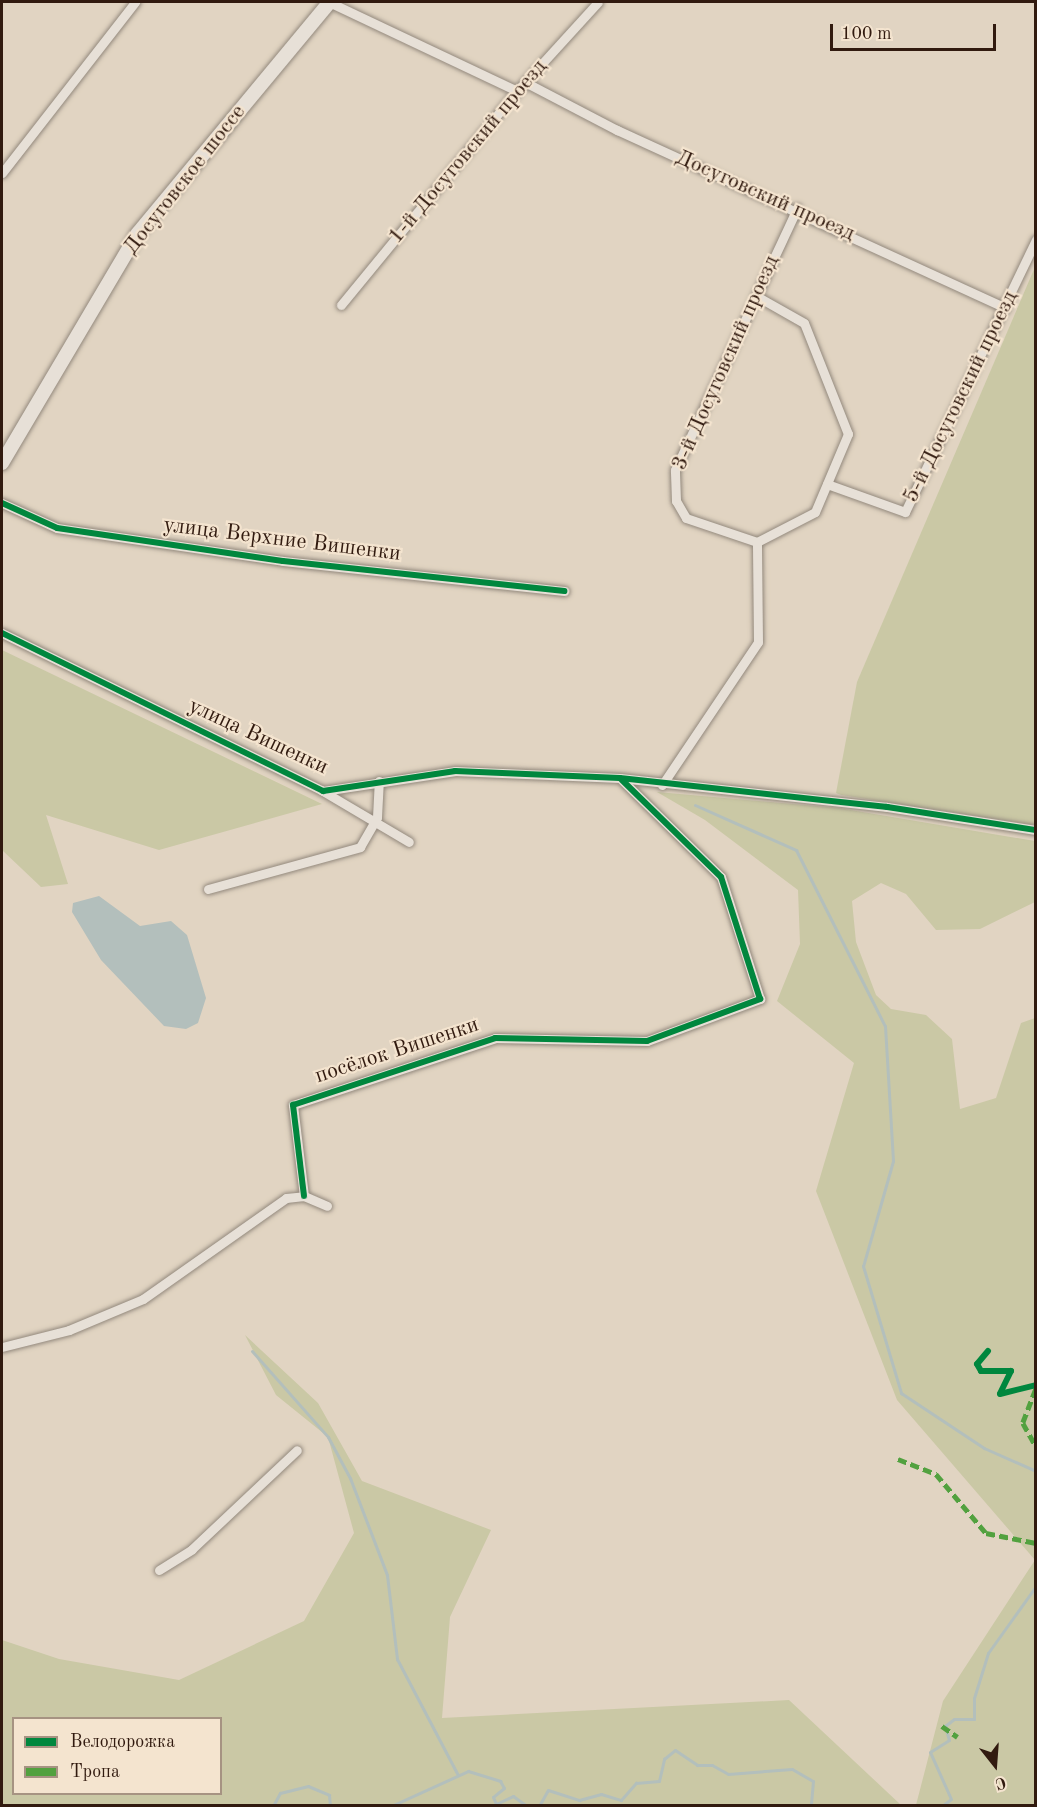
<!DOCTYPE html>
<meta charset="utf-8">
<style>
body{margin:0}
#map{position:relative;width:1037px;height:1807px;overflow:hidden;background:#e1d4c2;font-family:"Old Standard TT",serif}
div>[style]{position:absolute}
.green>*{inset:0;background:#cac8a5}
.water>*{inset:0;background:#b3bfbc}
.stream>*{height:3px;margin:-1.5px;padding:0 1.5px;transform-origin:1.5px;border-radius:1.5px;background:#b3bfbc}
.roads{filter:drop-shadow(0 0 2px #93897d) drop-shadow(0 0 2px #93897d)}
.street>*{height:9px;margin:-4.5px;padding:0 4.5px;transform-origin:4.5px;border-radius:4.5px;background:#e7e0d7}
.secondary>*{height:14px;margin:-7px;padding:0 7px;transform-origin:7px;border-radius:7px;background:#e7e0d7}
.quiet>*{height:4.5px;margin-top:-2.25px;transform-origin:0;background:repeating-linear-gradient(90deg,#52a13f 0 9px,transparent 0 13.5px)}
.cycleway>*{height:6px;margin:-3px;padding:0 3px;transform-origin:3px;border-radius:3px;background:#00873e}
span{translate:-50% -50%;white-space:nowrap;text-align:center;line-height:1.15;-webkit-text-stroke:4.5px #f4e4cf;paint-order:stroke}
.street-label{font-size:22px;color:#311a0f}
.frame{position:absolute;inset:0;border:3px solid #311a0f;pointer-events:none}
.legend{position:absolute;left:12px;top:1717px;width:210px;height:78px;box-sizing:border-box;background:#f4e4cf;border:2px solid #a69382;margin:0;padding:8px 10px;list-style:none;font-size:18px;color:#311a0f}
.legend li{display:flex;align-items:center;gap:12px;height:30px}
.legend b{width:30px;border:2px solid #a69382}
.north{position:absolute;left:965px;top:1735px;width:60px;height:60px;-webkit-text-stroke:4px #f4e4cf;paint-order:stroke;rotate:163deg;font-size:16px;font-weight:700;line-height:24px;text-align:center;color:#311a0f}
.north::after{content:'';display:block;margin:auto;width:21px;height:27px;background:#311a0f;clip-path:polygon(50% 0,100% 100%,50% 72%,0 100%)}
.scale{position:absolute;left:830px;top:24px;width:166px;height:27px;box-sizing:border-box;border:3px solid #311a0f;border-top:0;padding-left:8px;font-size:18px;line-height:21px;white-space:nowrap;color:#311a0f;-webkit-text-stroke:4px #f4e4cf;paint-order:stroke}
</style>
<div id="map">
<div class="green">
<div style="clip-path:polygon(1035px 267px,1035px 825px,841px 795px,836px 793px,857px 682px)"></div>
<div style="clip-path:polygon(2px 650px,322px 804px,159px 850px,46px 815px,68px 884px,41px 887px,2px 850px)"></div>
<div style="clip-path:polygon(657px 792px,839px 808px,1035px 841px,1035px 902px,980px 929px,936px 930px,906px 894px,881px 883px,852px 901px,856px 942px,876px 995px,891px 1009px,926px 1015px,952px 1039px,960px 1109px,996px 1098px,1021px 1023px,1035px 1018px,1035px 1805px,916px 1805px,943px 1701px,1035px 1560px,897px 1400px,816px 1191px,854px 1063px,777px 1001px,800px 944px,798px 890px,705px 820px)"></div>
<div style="clip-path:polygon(evenodd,245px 1335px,318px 1403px,362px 1481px,491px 1530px,450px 1617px,442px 1718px,789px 1700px,901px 1805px,2px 1805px,2px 1640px,59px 1659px,179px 1680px,304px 1621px,354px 1533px,328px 1437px,276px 1395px,245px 1335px,220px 1718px,220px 1794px,14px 1794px,14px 1718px,220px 1718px)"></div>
</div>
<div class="water">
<div style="clip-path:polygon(99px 896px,140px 926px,171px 921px,187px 935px,206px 998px,198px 1023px,186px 1029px,164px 1026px,101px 960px,72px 912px,73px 903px)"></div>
</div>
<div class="stream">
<div style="left:695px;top:805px;width:111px;rotate:24deg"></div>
<div style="left:796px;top:850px;width:197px;rotate:63.2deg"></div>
<div style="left:885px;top:1026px;width:135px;rotate:86.6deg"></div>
<div style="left:893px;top:1161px;width:109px;rotate:105.9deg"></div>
<div style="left:863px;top:1266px;width:133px;rotate:73.3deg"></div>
<div style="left:901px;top:1393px;width:100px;rotate:33.5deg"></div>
<div style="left:984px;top:1448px;width:57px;rotate:23.9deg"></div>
<div style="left:252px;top:1351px;width:115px;rotate:48.5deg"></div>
<div style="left:328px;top:1437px;width:47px;rotate:61.8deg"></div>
<div style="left:350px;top:1478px;width:104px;rotate:69.1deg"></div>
<div style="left:387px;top:1575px;width:85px;rotate:83.2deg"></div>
<div style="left:397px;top:1659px;width:131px;rotate:62.3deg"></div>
<div style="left:273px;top:1806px;width:15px;rotate:-62deg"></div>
<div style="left:280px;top:1793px;width:29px;rotate:-14deg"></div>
<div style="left:308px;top:1786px;width:23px;rotate:23deg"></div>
<div style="left:329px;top:1795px;width:11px;rotate:85deg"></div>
<div style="left:391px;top:1806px;width:85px;rotate:-24.4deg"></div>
<div style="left:468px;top:1771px;width:34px;rotate:17deg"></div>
<div style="left:500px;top:1781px;width:8px;rotate:60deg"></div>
<div style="left:504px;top:1788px;width:14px;rotate:141deg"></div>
<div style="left:493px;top:1797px;width:8px;rotate:67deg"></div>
<div style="left:496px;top:1804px;width:19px;rotate:-25deg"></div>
<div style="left:513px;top:1796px;width:17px;rotate:36deg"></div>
<div style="left:539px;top:1806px;width:18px;rotate:-61deg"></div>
<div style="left:548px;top:1790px;width:33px;rotate:18deg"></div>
<div style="left:579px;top:1800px;width:23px;rotate:-15deg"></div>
<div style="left:601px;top:1794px;width:21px;rotate:17deg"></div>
<div style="left:621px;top:1800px;width:23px;rotate:-49deg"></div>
<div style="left:636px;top:1783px;width:23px;rotate:-5deg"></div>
<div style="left:659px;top:1781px;width:23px;rotate:-77deg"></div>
<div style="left:664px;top:1759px;width:14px;rotate:-39deg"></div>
<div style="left:675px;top:1750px;width:27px;rotate:34deg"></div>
<div style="left:697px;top:1765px;width:15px"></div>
<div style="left:712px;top:1765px;width:18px;rotate:29deg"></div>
<div style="left:728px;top:1774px;width:64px;rotate:-4.5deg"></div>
<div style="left:792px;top:1769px;width:24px;rotate:30deg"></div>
<div style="left:813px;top:1781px;width:25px;rotate:95deg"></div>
<div style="left:942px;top:1806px;width:11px;rotate:-38deg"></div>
<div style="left:951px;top:1799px;width:51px;rotate:-114.1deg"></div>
<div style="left:930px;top:1752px;width:22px;rotate:-32deg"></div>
<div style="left:949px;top:1740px;width:15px;rotate:-106deg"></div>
<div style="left:945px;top:1726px;width:11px;rotate:-38deg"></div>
<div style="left:954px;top:1719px;width:20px"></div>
<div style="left:974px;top:1719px;width:21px;rotate:-90deg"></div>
<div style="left:974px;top:1698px;width:47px;rotate:-72.7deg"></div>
<div style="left:988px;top:1653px;width:82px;rotate:-54.4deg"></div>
</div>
<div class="roads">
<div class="street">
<div style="left:329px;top:2px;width:208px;rotate:25.3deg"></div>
<div style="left:525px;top:82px;width:104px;rotate:27.6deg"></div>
<div style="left:617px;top:130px;width:427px;rotate:24.6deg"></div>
<div style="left:2px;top:173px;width:217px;rotate:-52.1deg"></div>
<div style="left:341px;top:305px;width:277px;rotate:-50.6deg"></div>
<div style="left:517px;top:91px;width:120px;rotate:-47.7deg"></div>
<div style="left:827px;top:484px;width:83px;rotate:19.7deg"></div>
<div style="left:905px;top:512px;width:302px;rotate:-64.3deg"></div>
<div style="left:2px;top:503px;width:60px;rotate:24.4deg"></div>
<div style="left:57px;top:528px;width:228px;rotate:8.3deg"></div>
<div style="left:283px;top:561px;width:283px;rotate:6.1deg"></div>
<div style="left:757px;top:542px;width:75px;rotate:-161.3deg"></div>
<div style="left:686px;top:518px;width:20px;rotate:-120deg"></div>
<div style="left:676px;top:501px;width:31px;rotate:-92deg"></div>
<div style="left:675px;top:470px;width:289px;rotate:-65deg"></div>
<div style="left:757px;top:542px;width:65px;rotate:-27.3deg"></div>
<div style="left:815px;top:512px;width:85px;rotate:-67.1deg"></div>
<div style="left:848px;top:434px;width:119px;rotate:-111.6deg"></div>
<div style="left:804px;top:323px;width:53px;rotate:-150.5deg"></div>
<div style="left:2px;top:633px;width:358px;rotate:26.2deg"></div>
<div style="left:323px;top:791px;width:134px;rotate:-8.6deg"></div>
<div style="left:455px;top:771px;width:165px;rotate:2.4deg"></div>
<div style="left:620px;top:778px;width:269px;rotate:6.2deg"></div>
<div style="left:887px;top:807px;width:151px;rotate:8.8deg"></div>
<div style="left:662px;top:785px;width:172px;rotate:-56.1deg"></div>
<div style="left:758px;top:642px;width:100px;rotate:-90.6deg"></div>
<div style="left:321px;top:790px;width:102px;rotate:30.6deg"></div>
<div style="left:208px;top:889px;width:158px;rotate:-15.4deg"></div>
<div style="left:360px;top:847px;width:34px;rotate:-60deg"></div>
<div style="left:377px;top:817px;width:36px;rotate:-87deg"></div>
<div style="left:304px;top:1196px;width:92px;rotate:-96.9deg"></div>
<div style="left:293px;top:1105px;width:213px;rotate:-18.3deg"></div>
<div style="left:495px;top:1038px;width:152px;rotate:1.1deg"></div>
<div style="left:647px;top:1041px;width:121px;rotate:-20.4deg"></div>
<div style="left:760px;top:999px;width:128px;rotate:-107.7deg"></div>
<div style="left:721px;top:877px;width:139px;rotate:-135.6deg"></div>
<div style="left:2px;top:1347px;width:69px;rotate:-14.2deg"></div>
<div style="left:69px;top:1330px;width:80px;rotate:-22.7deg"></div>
<div style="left:143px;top:1299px;width:175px;rotate:-35.2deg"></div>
<div style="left:286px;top:1198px;width:18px;rotate:-6deg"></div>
<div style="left:304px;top:1196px;width:25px;rotate:23deg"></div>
<div style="left:159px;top:1570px;width:39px;rotate:-32deg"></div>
<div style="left:192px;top:1549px;width:144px;rotate:-43.3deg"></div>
</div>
<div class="secondary">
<div style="left:2px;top:463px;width:267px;rotate:-59.4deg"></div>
<div style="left:138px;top:233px;width:300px;rotate:-50.3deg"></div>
</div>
</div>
<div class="quiet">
<div style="left:1036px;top:1389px;width:36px;rotate:111deg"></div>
<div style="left:1023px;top:1423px;width:26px;rotate:61deg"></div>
<div style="left:898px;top:1459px;width:41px;rotate:21.5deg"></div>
<div style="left:936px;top:1474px;width:77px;rotate:49.7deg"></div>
<div style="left:986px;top:1533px;width:51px;rotate:11.3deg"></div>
<div style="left:942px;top:1726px;width:19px;rotate:35deg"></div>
</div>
<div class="cycleway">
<div style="left:2px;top:503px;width:60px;rotate:24.4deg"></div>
<div style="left:57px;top:528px;width:228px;rotate:8.3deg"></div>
<div style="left:283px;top:561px;width:283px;rotate:6.1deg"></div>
<div style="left:2px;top:633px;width:358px;rotate:26.2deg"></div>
<div style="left:323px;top:791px;width:134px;rotate:-8.6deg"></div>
<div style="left:455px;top:771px;width:165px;rotate:2.4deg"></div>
<div style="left:620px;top:778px;width:269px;rotate:6.2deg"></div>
<div style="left:887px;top:807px;width:151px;rotate:8.8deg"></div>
<div style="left:304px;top:1196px;width:92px;rotate:-96.9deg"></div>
<div style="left:293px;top:1105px;width:213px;rotate:-18.3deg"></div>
<div style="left:495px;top:1038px;width:152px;rotate:1.1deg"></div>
<div style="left:647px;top:1041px;width:121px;rotate:-20.4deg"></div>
<div style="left:760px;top:999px;width:128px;rotate:-107.7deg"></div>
<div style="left:721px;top:877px;width:139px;rotate:-135.6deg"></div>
<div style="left:988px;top:1351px;width:17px;rotate:130deg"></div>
<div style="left:977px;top:1364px;width:8px;rotate:60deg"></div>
<div style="left:981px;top:1371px;width:30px"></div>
<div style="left:1011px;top:1371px;width:25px;rotate:116deg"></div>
<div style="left:1000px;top:1394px;width:37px;rotate:-14deg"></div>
</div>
<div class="street-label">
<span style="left:468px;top:152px;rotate:-50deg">1-й Досуговский проезд</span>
<span style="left:185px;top:180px;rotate:-52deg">Досуговское шоссе</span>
<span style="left:765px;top:196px;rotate:24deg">Досуговский проезд</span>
<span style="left:726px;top:363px;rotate:-66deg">3-й Досуговский проезд</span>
<span style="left:961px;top:397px;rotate:-64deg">5-й Досуговский проезд</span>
<span style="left:282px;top:540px;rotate:7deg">улица Верхние Вишенки</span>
<span style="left:258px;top:737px;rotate:25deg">улица Вишенки</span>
<span style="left:397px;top:1051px;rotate:-18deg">посёлок Вишенки</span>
</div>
<div class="frame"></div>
<ul class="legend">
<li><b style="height:8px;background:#00873e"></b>Велодорожка</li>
<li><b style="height:8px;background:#52a13f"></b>Тропа</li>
</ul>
<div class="north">С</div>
<div class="scale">100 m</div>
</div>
